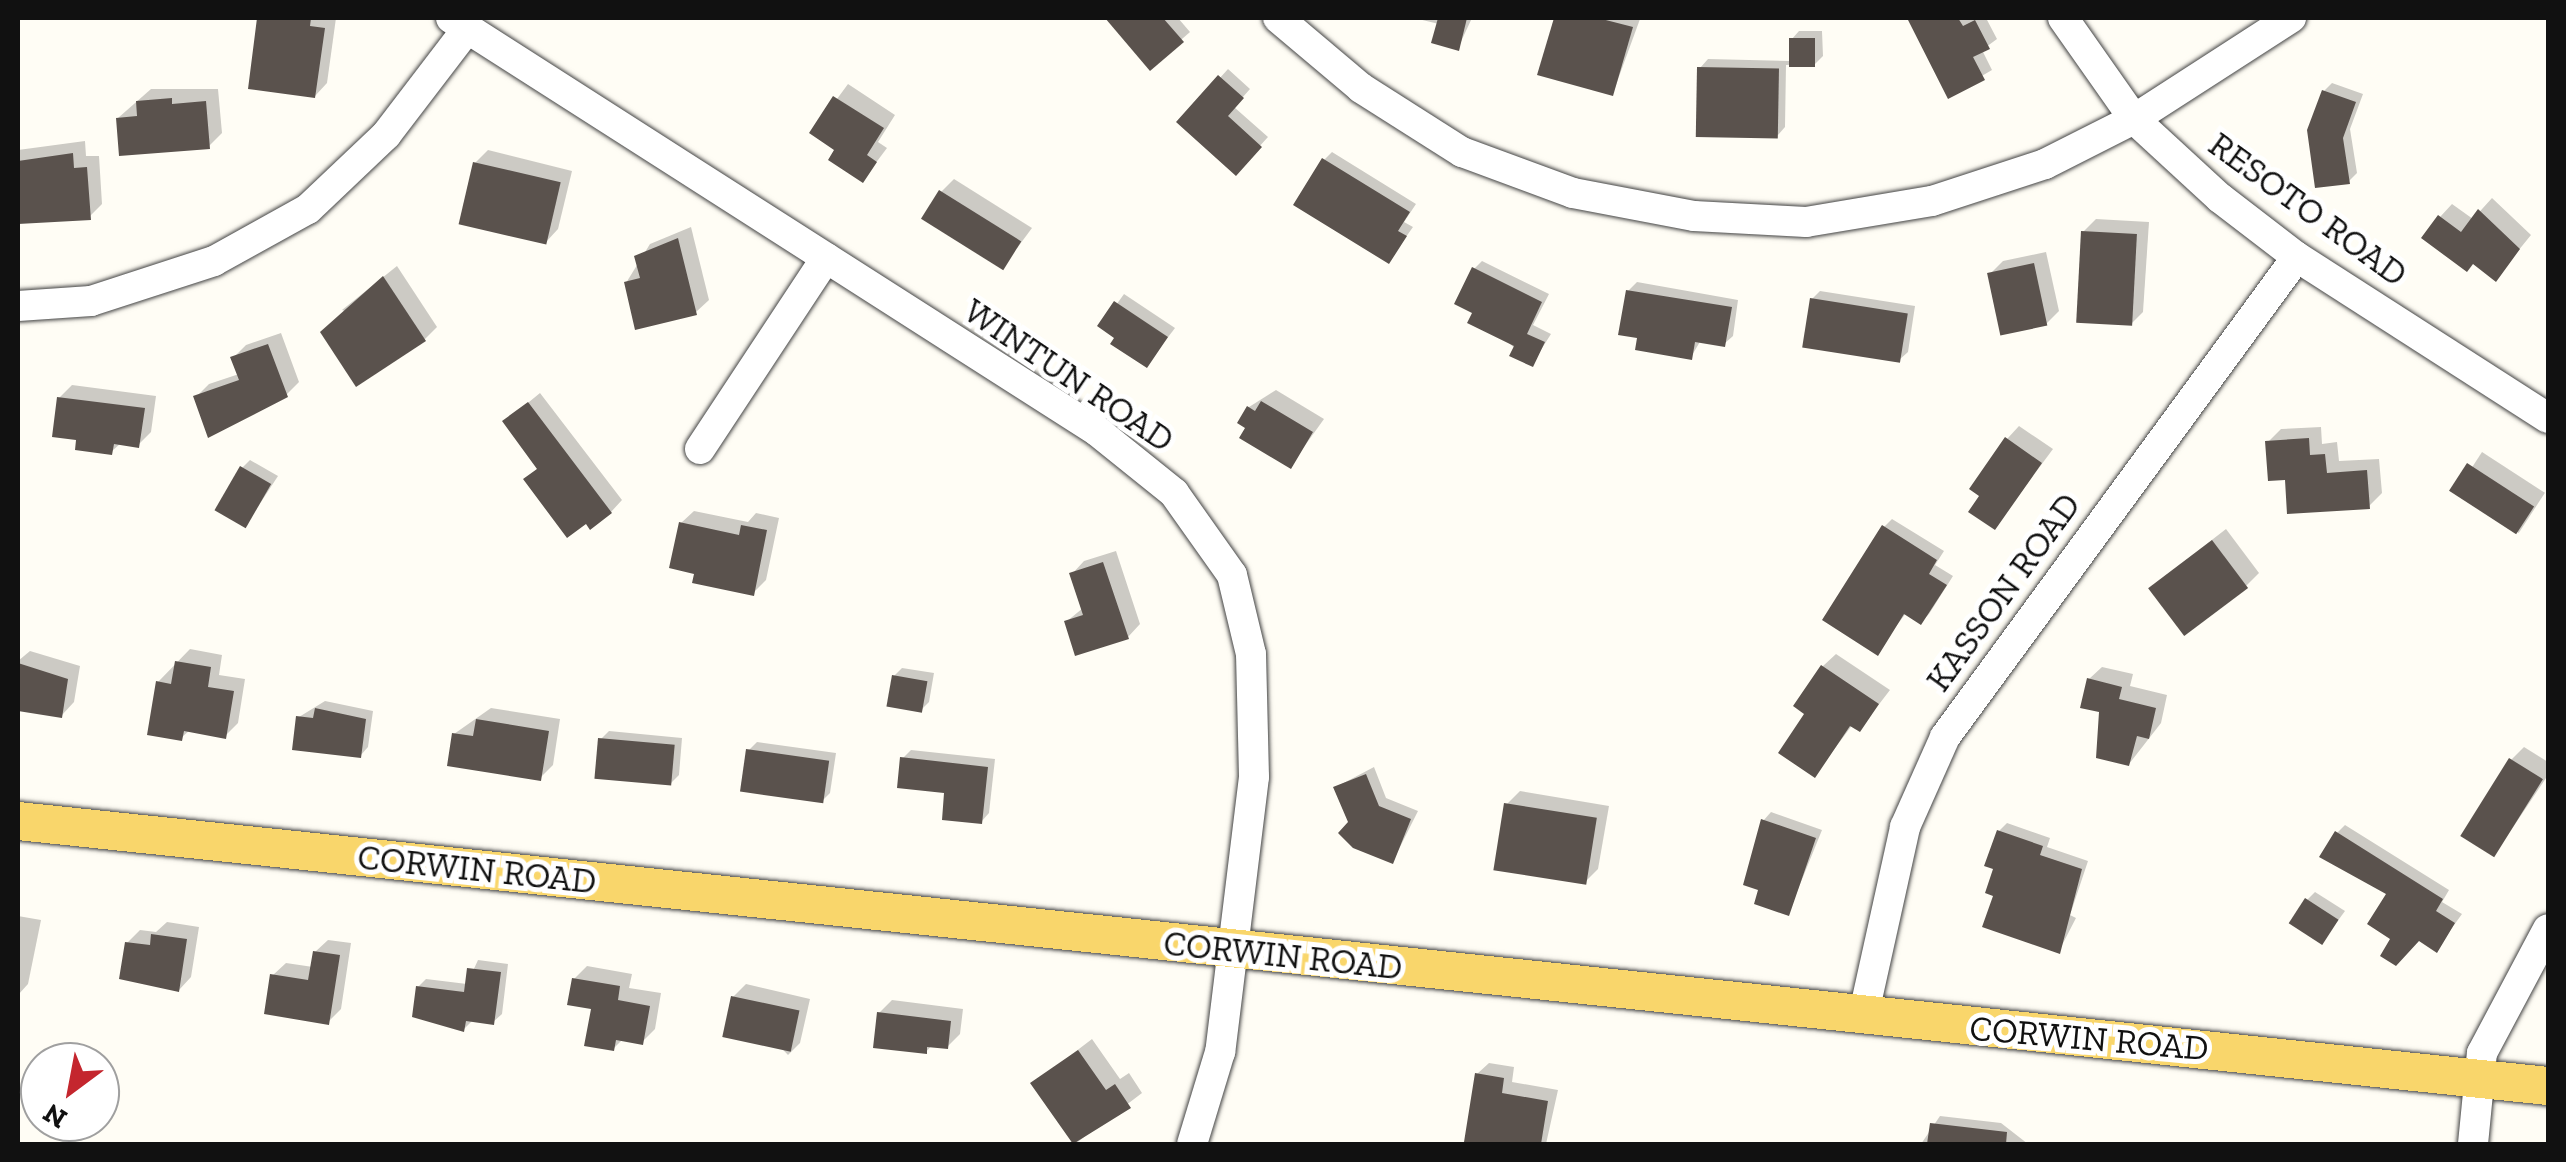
<!DOCTYPE html>
<style>
body{margin:0}
#map{position:relative;width:2566px;height:1162px;overflow:hidden;background:#fffdf5;font-family:"Zilla Slab",serif}
div>[style]{position:absolute}
.shadow>*{inset:0;background:#0003;transform-origin:0 0}
.building>*{inset:0;background:#5a524d;transform-origin:0 0}
.roads{filter:drop-shadow(0 0 2px #444) drop-shadow(0 0 2px #444)}
.minor>*{height:30px;margin:-15px;padding:0 15px;transform-origin:15px;border-radius:15px;background:#fff}
.major>*{height:38px;margin:-19px;padding:0 19px;transform-origin:19px;border-radius:19px;background:#f9d66b}
span{translate:-50% -50%;white-space:nowrap;text-align:center;line-height:1.15;-webkit-text-stroke:10px #fff;paint-order:stroke}
.street-label{font-size:35px;color:#111}
.frame{position:absolute;inset:0;border:20px solid #111;pointer-events:none}
.north{position:absolute;left:20px;top:1042px;width:100px;height:100px;box-sizing:border-box;background:#fff;border:2px solid #a0a0a0;border-radius:50%;rotate:212deg;font-size:28px;font-weight:700;line-height:40px;text-align:center;color:#111}
.north::after{content:'';display:block;margin:auto;width:35px;height:45px;background:#c4262e;clip-path:polygon(50% 0,100% 100%,50% 72%,0 100%)}
</style>
<div id="map">
<div class="shadow">
<div style="clip-path:polygon(260px 18px,336px 18px,327px 83px,315px 96px,251px 87px)"></div>
<div style="clip-path:polygon(1108px 18px,1178px 18px,1190px 32px,1150px 67px)"></div>
<div style="clip-path:polygon(1414px 18px,1472px 18px,1458px 48px,1439px 24px)"></div>
<div style="clip-path:polygon(1556px 18px,1640px 19px,1613px 93px,1540px 73px)"></div>
<div style="clip-path:polygon(1910px 18px,1986px 18px,1997px 39px,1982px 50px,1992px 70px,1949px 95px)"></div>
<div style="clip-path:polygon(1799px 31px,1822px 31px,1823px 56px,1815px 64px,1786px 65px,1785px 127px,1777px 136px,1700px 68px,1708px 59px,1791px 61px,1791px 40px)"></div>
<div style="clip-path:polygon(1228px 69px,1250px 89px,1234px 107px,1268px 137px,1236px 172px,1180px 122px)"></div>
<div style="clip-path:polygon(2332px 83px,2363px 94px,2350px 129px,2357px 173px,2349px 181px,2324px 91px)"></div>
<div style="clip-path:polygon(848px 84px,895px 115px,878px 142px,887px 148px,863px 180px,837px 149px,812px 133px)"></div>
<div style="clip-path:polygon(151px 89px,218px 89px,222px 133px,209px 146px,118px 118px)"></div>
<div style="clip-path:polygon(85px 141px,86px 156px,99px 156px,102px 204px,89px 217px,18px 221px,18px 150px)"></div>
<div style="clip-path:polygon(488px 150px,572px 171px,558px 229px,546px 242px,475px 163px)"></div>
<div style="clip-path:polygon(1332px 152px,1416px 204px,1404px 222px,1413px 227px,1389px 261px,1324px 160px)"></div>
<div style="clip-path:polygon(954px 179px,1032px 228px,1003px 267px,941px 192px)"></div>
<div style="clip-path:polygon(2492px 198px,2531px 235px,2496px 278px,2440px 217px,2452px 204px,2473px 219px)"></div>
<div style="clip-path:polygon(2096px 219px,2149px 222px,2143px 312px,2131px 324px,2083px 232px)"></div>
<div style="clip-path:polygon(691px 227px,709px 300px,696px 312px,626px 283px,650px 244px)"></div>
<div style="clip-path:polygon(2046px 252px,2059px 311px,2046px 324px,1990px 274px,2003px 261px)"></div>
<div style="clip-path:polygon(1482px 261px,1549px 294px,1533px 325px,1551px 334px,1532px 364px,1475px 312px,1474px 269px)"></div>
<div style="clip-path:polygon(397px 266px,437px 327px,425px 339px,342px 310px)"></div>
<div style="clip-path:polygon(1637px 282px,1738px 300px,1733px 336px,1724px 344px,1701px 340px,1691px 357px,1640px 336px,1628px 291px)"></div>
<div style="clip-path:polygon(1820px 291px,1915px 306px,1908px 352px,1899px 360px,1812px 299px)"></div>
<div style="clip-path:polygon(1124px 294px,1175px 328px,1147px 365px,1101px 326px)"></div>
<div style="clip-path:polygon(281px 333px,299px 382px,286px 395px,196px 397px,209px 384px,239px 374px,233px 358px,246px 345px)"></div>
<div style="clip-path:polygon(72px 385px,156px 396px,151px 432px,138px 445px,121px 443px,111px 452px,79px 438px,59px 398px)"></div>
<div style="clip-path:polygon(1276px 390px,1324px 419px,1291px 465px,1248px 427px,1249px 407px)"></div>
<div style="clip-path:polygon(540px 393px,622px 500px,611px 512px,526px 479px,539px 467px,506px 421px)"></div>
<div style="clip-path:polygon(2019px 426px,2053px 449px,1995px 527px,1983px 495px,2007px 439px)"></div>
<div style="clip-path:polygon(2321px 427px,2322px 444px,2337px 442px,2339px 461px,2379px 459px,2382px 493px,2369px 506px,2287px 477px,2268px 442px,2281px 429px)"></div>
<div style="left:2482px;top:452px;width:75px;height:48px;rotate:33deg"></div>
<div style="clip-path:polygon(250px 460px,278px 476px,246px 525px,242px 468px)"></div>
<div style="clip-path:polygon(694px 511px,748px 522px,756px 513px,779px 518px,766px 580px,753px 593px,697px 572px,681px 523px)"></div>
<div style="clip-path:polygon(1892px 519px,1944px 551px,1935px 565px,1953px 576px,1929px 614px,1921px 622px,1906px 613px,1877px 652px,1884px 527px)"></div>
<div style="clip-path:polygon(2226px 529px,2259px 573px,2246px 586px,2151px 587px)"></div>
<div style="clip-path:polygon(1116px 551px,1140px 624px,1128px 637px,1066px 622px,1083px 608px,1072px 574px,1084px 561px)"></div>
<div style="clip-path:polygon(190px 649px,222px 655px,219px 675px,245px 679px,238px 723px,225px 736px,190px 730px,181px 738px,158px 682px)"></div>
<div style="clip-path:polygon(30px 651px,80px 666px,74px 702px,62px 715px,18px 708px,18px 661px)"></div>
<div style="clip-path:polygon(1836px 654px,1890px 690px,1860px 729px,1853px 724px,1815px 775px,1808px 713px,1823px 666px)"></div>
<div style="clip-path:polygon(2102px 667px,2133px 674px,2130px 686px,2167px 695px,2161px 723px,2129px 764px,2089px 679px)"></div>
<div style="clip-path:polygon(902px 668px,934px 673px,929px 702px,921px 710px,894px 676px)"></div>
<div style="clip-path:polygon(325px 701px,373px 711px,368px 747px,360px 756px,299px 717px)"></div>
<div style="clip-path:polygon(491px 708px,560px 719px,553px 765px,540px 778px,454px 734px)"></div>
<div style="clip-path:polygon(609px 731px,682px 738px,679px 775px,671px 783px,601px 739px)"></div>
<div style="clip-path:polygon(757px 742px,836px 753px,830px 793px,822px 801px,749px 750px)"></div>
<div style="clip-path:polygon(2524px 747px,2548px 762px,2548px 775px,2495px 854px,2511px 760px)"></div>
<div style="clip-path:polygon(911px 750px,995px 759px,989px 813px,981px 822px,903px 758px)"></div>
<div style="clip-path:polygon(1374px 767px,1386px 798px,1418px 811px,1393px 861px,1350px 822px,1336px 787px)"></div>
<div style="clip-path:polygon(1520px 791px,1609px 806px,1598px 869px,1585px 882px,1507px 804px)"></div>
<div style="clip-path:polygon(1771px 812px,1822px 830px,1788px 914px,1761px 889px,1763px 821px)"></div>
<div style="clip-path:polygon(2007px 823px,2050px 838px,2047px 847px,2088px 861px,2070px 915px,2076px 918px,2059px 951px,1996px 895px,1999px 831px)"></div>
<div style="clip-path:polygon(2345px 825px,2449px 890px,2442px 902px,2462px 914px,2436px 950px,2419px 939px,2394px 938px,2390px 893px,2337px 833px)"></div>
<div style="clip-path:polygon(2315px 892px,2345px 911px,2323px 941px,2307px 900px)"></div>
<div style="clip-path:polygon(18px 916px,41px 920px,28px 984px,18px 995px)"></div>
<div style="clip-path:polygon(167px 922px,199px 927px,191px 977px,179px 990px,127px 943px,140px 930px,156px 932px)"></div>
<div style="clip-path:polygon(328px 940px,351px 943px,341px 1009px,328px 1022px,273px 975px,286px 963px,313px 967px,315px 952px)"></div>
<div style="clip-path:polygon(478px 960px,508px 964px,502px 1014px,493px 1022px,473px 1020px,464px 1029px,418px 987px,426px 979px,467px 984px)"></div>
<div style="clip-path:polygon(587px 966px,632px 974px,629px 988px,661px 993px,655px 1029px,642px 1042px,623px 1039px,613px 1049px,574px 979px)"></div>
<div style="clip-path:polygon(746px 984px,810px 999px,800px 1043px,788px 1055px,733px 997px)"></div>
<div style="clip-path:polygon(892px 1000px,963px 1009px,960px 1034px,947px 1047px,932px 1045px,926px 1052px,879px 1013px)"></div>
<div style="clip-path:polygon(1092px 1039px,1120px 1079px,1129px 1073px,1142px 1093px,1075px 1144px,1033px 1084px)"></div>
<div style="clip-path:polygon(1489px 1063px,1514px 1067px,1512px 1082px,1558px 1090px,1546px 1144px,1466px 1144px,1477px 1074px)"></div>
<div style="clip-path:polygon(1940px 1116px,2001px 1123px,2028px 1144px,1921px 1144px)"></div>
</div>
<div class="building">
<div style="clip-path:polygon(257px 18px,311px 18px,310px 26px,325px 28px,315px 98px,248px 89px)"></div>
<div style="clip-path:polygon(1105px 18px,1163px 18px,1184px 42px,1150px 71px)"></div>
<div style="clip-path:polygon(1438px 18px,1467px 18px,1459px 51px,1431px 43px)"></div>
<div style="clip-path:polygon(1554px 18px,1598px 18px,1633px 27px,1613px 96px,1537px 75px)"></div>
<div style="clip-path:polygon(1907px 18px,1958px 18px,1963px 26px,1975px 20px,1990px 49px,1973px 57px,1985px 80px,1948px 99px)"></div>
<div style="left:1789px;top:38px;width:26px;height:29px"></div>
<div style="left:1697px;top:67px;width:82px;height:70px;rotate:1deg"></div>
<div style="clip-path:polygon(1218px 75px,1244px 98px,1228px 116px,1262px 147px,1236px 176px,1176px 122px)"></div>
<div style="clip-path:polygon(2322px 90px,2356px 102px,2343px 138px,2350px 184px,2315px 188px,2307px 130px)"></div>
<div style="clip-path:polygon(833px 96px,884px 128px,867px 155px,877px 162px,863px 183px,828px 160px,834px 150px,809px 133px)"></div>
<div style="clip-path:polygon(172px 98px,172px 104px,206px 101px,210px 149px,119px 156px,116px 118px,137px 116px,136px 101px)"></div>
<div style="clip-path:polygon(73px 153px,74px 168px,87px 167px,91px 220px,18px 224px,18px 161px)"></div>
<div style="clip-path:polygon(1322px 158px,1410px 212px,1398px 231px,1407px 236px,1389px 264px,1293px 205px)"></div>
<div style="left:473px;top:162px;width:90px;height:64px;rotate:13deg"></div>
<div style="left:939px;top:190px;width:97px;height:34px;rotate:32deg"></div>
<div style="clip-path:polygon(2478px 209px,2520px 249px,2496px 282px,2473px 264px,2467px 272px,2421px 238px,2438px 215px,2461px 232px)"></div>
<div style="left:2081px;top:231px;width:56px;height:92px;rotate:3deg"></div>
<div style="clip-path:polygon(678px 238px,697px 315px,635px 330px,624px 282px,640px 278px,634px 256px)"></div>
<div style="left:2034px;top:263px;width:64px;height:48px;rotate:78deg"></div>
<div style="clip-path:polygon(1472px 267px,1542px 302px,1527px 334px,1545px 342px,1533px 367px,1509px 356px,1514px 346px,1467px 323px,1472px 313px,1454px 304px)"></div>
<div style="clip-path:polygon(383px 276px,426px 341px,356px 387px,320px 332px)"></div>
<div style="clip-path:polygon(1626px 290px,1732px 307px,1725px 347px,1695px 342px,1692px 360px,1635px 350px,1637px 338px,1618px 335px)"></div>
<div style="left:1810px;top:298px;width:99px;height:50px;rotate:9deg"></div>
<div style="clip-path:polygon(1114px 301px,1168px 337px,1147px 368px,1110px 344px,1114px 338px,1097px 326px)"></div>
<div style="clip-path:polygon(268px 344px,288px 397px,208px 438px,193px 396px,239px 380px,230px 357px)"></div>
<div style="clip-path:polygon(57px 397px,145px 408px,139px 448px,114px 444px,112px 455px,75px 450px,76px 440px,52px 437px)"></div>
<div style="clip-path:polygon(1261px 401px,1313px 432px,1291px 469px,1239px 438px,1245px 428px,1237px 423px,1247px 406px,1255px 411px)"></div>
<div style="clip-path:polygon(528px 402px,612px 513px,590px 530px,586px 524px,567px 538px,523px 479px,537px 469px,502px 421px)"></div>
<div style="clip-path:polygon(2005px 437px,2042px 463px,1995px 530px,1968px 512px,1979px 496px,1969px 489px)"></div>
<div style="clip-path:polygon(2309px 438px,2310px 455px,2325px 454px,2327px 473px,2367px 470px,2370px 509px,2287px 514px,2285px 480px,2268px 481px,2265px 441px)"></div>
<div style="left:2467px;top:463px;width:80px;height:33px;rotate:33deg"></div>
<div style="left:240px;top:466px;width:36px;height:51px;rotate:30deg"></div>
<div style="clip-path:polygon(679px 522px,739px 535px,741px 525px,767px 530px,754px 596px,692px 583px,694px 574px,669px 568px)"></div>
<div style="clip-path:polygon(1882px 525px,1937px 560px,1929px 574px,1947px 585px,1921px 625px,1904px 614px,1878px 656px,1822px 620px)"></div>
<div style="left:2212px;top:540px;width:60px;height:80px;rotate:53deg"></div>
<div style="clip-path:polygon(1103px 562px,1129px 639px,1075px 656px,1064px 621px,1083px 615px,1069px 573px)"></div>
<div style="clip-path:polygon(175px 661px,211px 667px,208px 687px,234px 691px,226px 739px,184px 731px,182px 741px,147px 735px,156px 681px,171px 684px)"></div>
<div style="clip-path:polygon(18px 663px,68px 679px,62px 718px,18px 711px)"></div>
<div style="clip-path:polygon(1821px 665px,1879px 704px,1860px 732px,1850px 726px,1815px 778px,1778px 753px,1804px 714px,1793px 706px)"></div>
<div style="left:892px;top:675px;width:36px;height:32px;rotate:10deg"></div>
<div style="clip-path:polygon(2087px 678px,2122px 687px,2119px 699px,2156px 708px,2149px 739px,2137px 736px,2129px 766px,2096px 758px,2099px 712px,2080px 708px)"></div>
<div style="clip-path:polygon(315px 708px,366px 719px,361px 758px,292px 750px,296px 716px,313px 718px)"></div>
<div style="clip-path:polygon(476px 719px,549px 731px,541px 781px,447px 766px,452px 733px,473px 736px)"></div>
<div style="left:598px;top:738px;width:77px;height:41px;rotate:5deg"></div>
<div style="left:746px;top:749px;width:84px;height:43px;rotate:8deg"></div>
<div style="clip-path:polygon(900px 757px,988px 767px,982px 824px,942px 820px,944px 793px,897px 788px)"></div>
<div style="left:2509px;top:758px;width:40px;height:92px;rotate:32deg"></div>
<div style="clip-path:polygon(1366px 774px,1379px 806px,1411px 819px,1393px 864px,1353px 848px,1338px 833px,1348px 822px,1333px 787px)"></div>
<div style="left:1504px;top:803px;width:94px;height:68px;rotate:9deg"></div>
<div style="clip-path:polygon(1761px 819px,1816px 838px,1789px 916px,1754px 904px,1758px 890px,1743px 885px)"></div>
<div style="clip-path:polygon(1997px 830px,2043px 846px,2040px 855px,2082px 869px,2060px 954px,1982px 927px,1993px 896px,1985px 893px,1993px 869px,1984px 866px)"></div>
<div style="clip-path:polygon(2335px 831px,2443px 899px,2436px 911px,2455px 923px,2437px 953px,2419px 941px,2396px 966px,2380px 956px,2390px 939px,2367px 924px,2386px 894px,2319px 857px)"></div>
<div style="left:2305px;top:898px;width:40px;height:30px;rotate:33deg"></div>
<div style="clip-path:polygon(151px 934px,187px 939px,179px 992px,119px 979px,125px 942px,150px 945px)"></div>
<div style="clip-path:polygon(313px 951px,340px 955px,329px 1025px,264px 1014px,270px 974px,308px 980px)"></div>
<div style="clip-path:polygon(467px 968px,501px 972px,494px 1025px,466px 1021px,464px 1032px,412px 1017px,416px 986px,464px 992px)"></div>
<div style="clip-path:polygon(572px 978px,620px 986px,618px 1000px,650px 1006px,643px 1045px,616px 1040px,614px 1051px,584px 1046px,591px 1009px,567px 1005px)"></div>
<div style="left:731px;top:996px;width:70px;height:42px;rotate:12deg"></div>
<div style="clip-path:polygon(877px 1012px,951px 1021px,948px 1049px,927px 1047px,927px 1054px,873px 1048px)"></div>
<div style="clip-path:polygon(1078px 1050px,1106px 1090px,1115px 1084px,1131px 1108px,1073px 1144px,1030px 1083px)"></div>
<div style="clip-path:polygon(1475px 1073px,1504px 1078px,1502px 1093px,1548px 1101px,1541px 1144px,1464px 1142px)"></div>
<div style="clip-path:polygon(1930px 1123px,2007px 1132px,2006px 1144px,1927px 1144px)"></div>
</div>
<div class="roads">
<div class="minor">
<div style="left:451px;top:18px;width:767px;rotate:32.59deg"></div>
<div style="left:1097px;top:431px;width:99px;rotate:38.8deg"></div>
<div style="left:1174px;top:493px;width:100px;rotate:54.7deg"></div>
<div style="left:1232px;top:575px;width:81px;rotate:76.5deg"></div>
<div style="left:1251px;top:654px;width:123px;rotate:88.6deg"></div>
<div style="left:1254px;top:777px;width:277px;rotate:97deg"></div>
<div style="left:1220px;top:1052px;width:96px;rotate:106.9deg"></div>
<div style="left:1278px;top:18px;width:109px;rotate:40.1deg"></div>
<div style="left:1361px;top:88px;width:120px;rotate:32.4deg"></div>
<div style="left:1462px;top:152px;width:118px;rotate:20.3deg"></div>
<div style="left:1573px;top:193px;width:123px;rotate:10.8deg"></div>
<div style="left:1694px;top:216px;width:112px;rotate:3.1deg"></div>
<div style="left:1806px;top:222px;width:128px;rotate:-9.5deg"></div>
<div style="left:1932px;top:201px;width:119px;rotate:-18.1deg"></div>
<div style="left:2045px;top:164px;width:100px;rotate:-26.8deg"></div>
<div style="left:2134px;top:119px;width:187px;rotate:-32.8deg"></div>
<div style="left:2063px;top:18px;width:123px;rotate:54.9deg"></div>
<div style="left:2134px;top:119px;width:117px;rotate:42.6deg"></div>
<div style="left:2220px;top:198px;width:97px;rotate:37.5deg"></div>
<div style="left:2297px;top:257px;width:298px;rotate:32.7deg"></div>
<div style="left:18px;top:306px;width:73px;rotate:-3.9deg"></div>
<div style="left:91px;top:301px;width:129px;rotate:-18deg"></div>
<div style="left:214px;top:261px;width:107px;rotate:-29deg"></div>
<div style="left:308px;top:209px;width:108px;rotate:-43.5deg"></div>
<div style="left:386px;top:135px;width:133px;rotate:-52.6deg"></div>
<div style="left:700px;top:449px;width:229px;rotate:-56.6deg"></div>
<div style="left:1863px;top:1017px;width:195px;rotate:-77.5deg"></div>
<div style="left:1905px;top:827px;width:98px;rotate:-66deg"></div>
<div style="left:1945px;top:737px;width:595px;rotate:-53.75deg"></div>
<div style="left:2473px;top:1144px;width:91px;rotate:-84.4deg"></div>
<div style="left:2482px;top:1053px;width:140px;rotate:-62deg"></div>
</div>
<div class="major">
<div style="left:18px;top:821px;width:2544px;rotate:5.98deg"></div>
</div>
</div>
<div class="street-label">
<span style="left:2308px;top:209px;rotate:36deg">RESOTO ROAD</span>
<span style="left:1069px;top:375px;rotate:34deg">WINTUN ROAD</span>
<span style="left:2003px;top:592px;rotate:-54deg">KASSON ROAD</span>
<span style="left:477px;top:869px;rotate:6deg">CORWIN ROAD</span>
<span style="left:1283px;top:955px;rotate:6deg">CORWIN ROAD</span>
<span style="left:2089px;top:1038px;rotate:5deg">CORWIN ROAD</span>
</div>
<div class="frame"></div>
<div class="north">N</div>
</div>
